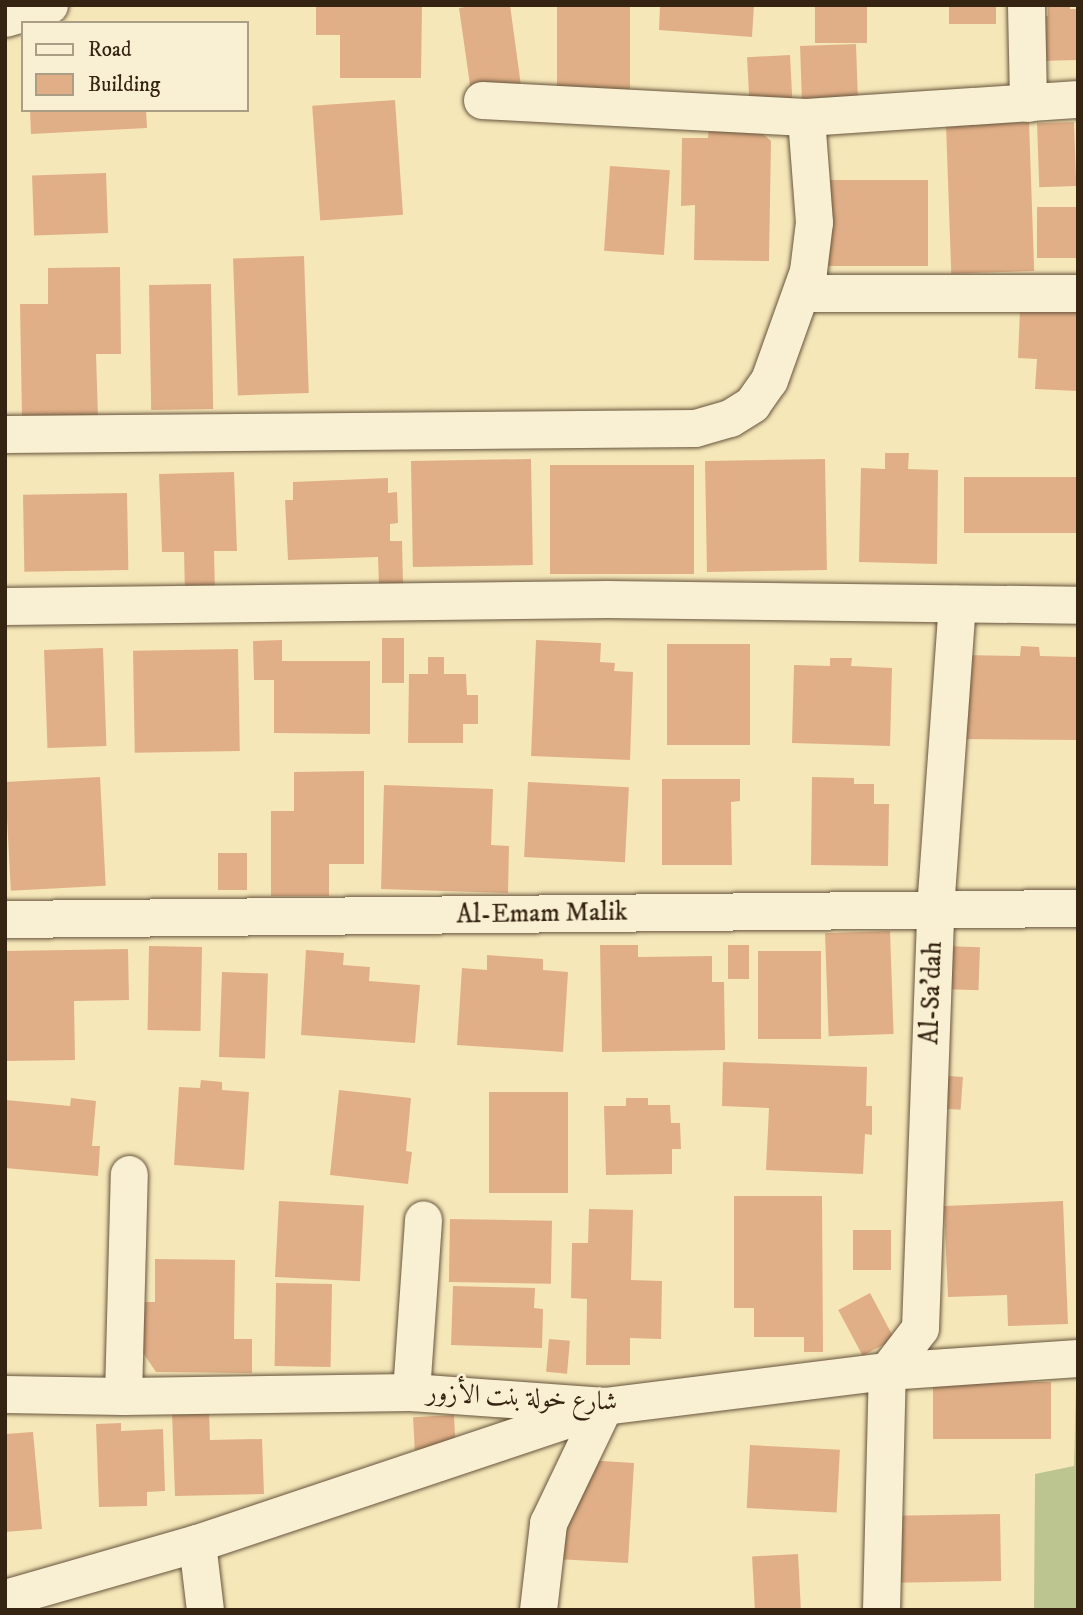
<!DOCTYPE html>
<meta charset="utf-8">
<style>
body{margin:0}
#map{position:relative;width:1083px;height:1615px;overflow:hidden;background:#f6e7b9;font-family:"IM FELL DW Pica",Amiri,serif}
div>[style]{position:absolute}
.green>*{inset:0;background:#bcc590}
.building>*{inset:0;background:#e1af87;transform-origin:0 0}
.roads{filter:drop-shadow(0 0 2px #66553c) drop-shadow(0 0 2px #66553c)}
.street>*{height:37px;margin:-18.5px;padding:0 18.5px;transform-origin:18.5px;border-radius:18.5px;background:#f9efd2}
span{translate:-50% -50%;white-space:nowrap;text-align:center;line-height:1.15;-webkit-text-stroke:6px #f9efd2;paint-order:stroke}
.street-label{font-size:26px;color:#362413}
.frame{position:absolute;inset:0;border:7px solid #362413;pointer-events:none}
.legend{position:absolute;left:21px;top:21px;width:228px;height:91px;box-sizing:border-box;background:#f9efd2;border:2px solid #ab9e86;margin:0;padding:9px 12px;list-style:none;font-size:21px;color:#362413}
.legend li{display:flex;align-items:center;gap:14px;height:35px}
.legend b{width:35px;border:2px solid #ab9e86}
</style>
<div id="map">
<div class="green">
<div style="clip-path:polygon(1076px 1386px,1078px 1610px,1034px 1610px,1035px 1474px,1074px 1466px)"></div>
</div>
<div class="building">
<div style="clip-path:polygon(316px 5px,422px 5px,421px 78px,340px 78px,340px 35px,316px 35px)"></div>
<div style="clip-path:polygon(479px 5px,510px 5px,521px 86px,471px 92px,459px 8px)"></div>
<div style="left:557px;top:5px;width:73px;height:91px"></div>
<div style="clip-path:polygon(660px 5px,754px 5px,752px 37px,659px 30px)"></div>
<div style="left:815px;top:5px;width:52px;height:38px"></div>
<div style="left:949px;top:5px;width:47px;height:19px"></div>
<div style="clip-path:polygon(1048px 5px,1070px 5px,1070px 9px,1078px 9px,1078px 60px,1039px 61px,1037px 16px,1048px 16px)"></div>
<div style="left:856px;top:44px;width:62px;height:56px;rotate:88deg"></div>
<div style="left:790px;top:55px;width:51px;height:43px;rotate:87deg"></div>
<div style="left:395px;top:100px;width:115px;height:83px;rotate:86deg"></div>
<div style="clip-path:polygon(30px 110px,146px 110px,147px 128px,31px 134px)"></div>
<div style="left:1029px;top:122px;width:149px;height:83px;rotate:88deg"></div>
<div style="left:1074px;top:122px;width:64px;height:37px;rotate:88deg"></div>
<div style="clip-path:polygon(709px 123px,751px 124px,771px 141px,769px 261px,694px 260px,695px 205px,681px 206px,682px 138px,708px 138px)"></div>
<div style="left:610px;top:166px;width:60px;height:85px;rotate:4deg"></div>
<div style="left:106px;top:173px;width:60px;height:74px;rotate:88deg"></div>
<div style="left:827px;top:180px;width:101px;height:86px"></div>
<div style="left:1078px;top:207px;width:51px;height:41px;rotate:90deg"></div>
<div style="left:304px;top:256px;width:137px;height:71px;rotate:88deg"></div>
<div style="clip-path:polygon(120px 267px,121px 354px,96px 354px,98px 417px,22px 419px,20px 304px,48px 304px,48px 268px)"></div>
<div style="left:211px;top:284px;width:125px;height:62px;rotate:89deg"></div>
<div style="clip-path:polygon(1020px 310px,1078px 312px,1078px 391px,1035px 389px,1037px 359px,1018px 358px)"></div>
<div style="clip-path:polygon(885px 453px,909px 453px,908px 469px,938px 470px,937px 564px,859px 562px,861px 468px,885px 469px)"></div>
<div style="left:531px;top:459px;width:106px;height:120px;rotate:89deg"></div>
<div style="left:825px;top:459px;width:111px;height:120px;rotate:89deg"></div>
<div style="left:550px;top:465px;width:144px;height:109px"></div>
<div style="clip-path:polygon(234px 472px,237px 551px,214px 551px,215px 593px,185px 593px,184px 552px,162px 552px,159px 474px)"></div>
<div style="left:1078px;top:477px;width:56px;height:114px;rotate:90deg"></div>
<div style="clip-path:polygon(388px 478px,388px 493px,397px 492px,398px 523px,390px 524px,390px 541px,402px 541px,403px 584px,379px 586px,378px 557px,288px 560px,285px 500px,293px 500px,293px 482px)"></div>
<div style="left:127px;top:493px;width:77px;height:104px;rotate:89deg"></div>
<div style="left:382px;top:638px;width:22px;height:45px"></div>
<div style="clip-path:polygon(282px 640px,282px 661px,370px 661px,370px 734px,274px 733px,274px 680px,254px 680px,253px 641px)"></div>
<div style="clip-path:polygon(536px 640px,601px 643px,600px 662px,615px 663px,614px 671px,633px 672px,630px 760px,531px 756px)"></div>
<div style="left:667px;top:644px;width:83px;height:101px"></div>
<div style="clip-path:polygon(1021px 646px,1039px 647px,1040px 656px,1077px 657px,1076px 740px,960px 739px,961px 655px,1020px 656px)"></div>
<div style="left:103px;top:648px;width:98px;height:59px;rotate:88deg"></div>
<div style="left:238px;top:649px;width:102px;height:105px;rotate:89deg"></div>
<div style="clip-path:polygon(428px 657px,444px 657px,444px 674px,466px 674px,467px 695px,478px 695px,478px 724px,463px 724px,463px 743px,408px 743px,409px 674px,428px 674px)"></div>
<div style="clip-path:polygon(830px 658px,852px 658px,851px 666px,892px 668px,890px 746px,792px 743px,794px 665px,830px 666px)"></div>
<div style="clip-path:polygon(364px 771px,364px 864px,329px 864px,329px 896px,271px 896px,271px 811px,294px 811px,294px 772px)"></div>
<div style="left:100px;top:777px;width:109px;height:95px;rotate:87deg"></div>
<div style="clip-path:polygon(812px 777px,854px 778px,854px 784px,874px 784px,874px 804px,889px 804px,888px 866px,811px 865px)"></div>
<div style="clip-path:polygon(662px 779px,740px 779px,740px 801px,731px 802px,732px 865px,662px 865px)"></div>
<div style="left:528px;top:782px;width:101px;height:75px;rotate:3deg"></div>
<div style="clip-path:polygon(384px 785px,493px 789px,491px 845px,509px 846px,508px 893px,381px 889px)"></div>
<div style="left:218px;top:853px;width:29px;height:37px"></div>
<div style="left:890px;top:931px;width:103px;height:65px;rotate:88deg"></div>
<div style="clip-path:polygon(600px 945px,638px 945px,638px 957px,712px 956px,712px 982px,724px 982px,725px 1050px,602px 1052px)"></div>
<div style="left:728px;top:945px;width:21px;height:34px"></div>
<div style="left:149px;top:946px;width:53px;height:84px;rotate:1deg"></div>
<div style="left:944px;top:946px;width:36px;height:43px;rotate:2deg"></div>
<div style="clip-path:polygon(128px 949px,129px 1000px,74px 1001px,75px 1060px,5px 1061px,5px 951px)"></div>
<div style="clip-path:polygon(306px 950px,344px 953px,343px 965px,370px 967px,369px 981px,420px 985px,415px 1043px,301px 1035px)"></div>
<div style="left:758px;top:951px;width:63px;height:88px"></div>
<div style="clip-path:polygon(487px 955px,543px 959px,543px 970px,568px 972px,563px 1052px,457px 1045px,462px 968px,487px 970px)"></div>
<div style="left:222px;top:972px;width:46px;height:85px;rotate:2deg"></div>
<div style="clip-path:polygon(723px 1062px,867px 1067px,866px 1106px,872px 1106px,872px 1135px,865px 1134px,863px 1174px,766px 1170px,769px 1108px,722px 1106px)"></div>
<div style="left:935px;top:1075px;width:28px;height:33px;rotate:4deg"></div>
<div style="clip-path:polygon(201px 1080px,222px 1082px,222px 1090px,249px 1092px,244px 1170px,174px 1165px,179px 1087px,200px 1088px)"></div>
<div style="clip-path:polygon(339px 1090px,411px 1098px,406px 1151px,412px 1152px,408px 1184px,330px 1175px)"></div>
<div style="left:489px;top:1092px;width:79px;height:101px"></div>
<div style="clip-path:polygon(71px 1098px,96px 1101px,92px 1146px,100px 1146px,98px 1176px,5px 1168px,6px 1100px,70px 1106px)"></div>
<div style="clip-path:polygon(626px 1098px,648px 1098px,648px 1105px,670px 1105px,671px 1123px,680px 1123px,681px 1149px,672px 1149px,672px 1174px,606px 1175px,604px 1106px,626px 1106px)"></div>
<div style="clip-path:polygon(734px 1196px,822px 1196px,823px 1352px,804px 1352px,804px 1337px,754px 1337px,754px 1308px,734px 1308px)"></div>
<div style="left:279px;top:1201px;width:85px;height:76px;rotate:3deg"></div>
<div style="clip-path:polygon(1063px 1201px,1068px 1324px,1008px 1326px,1007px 1295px,948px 1297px,944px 1206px)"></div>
<div style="clip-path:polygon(589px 1209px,633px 1210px,631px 1280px,662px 1281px,661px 1339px,630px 1338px,630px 1365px,586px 1365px,587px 1299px,571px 1298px,572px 1243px,588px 1243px)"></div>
<div style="left:450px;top:1219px;width:102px;height:63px;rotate:1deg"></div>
<div style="left:853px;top:1230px;width:38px;height:40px"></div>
<div style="clip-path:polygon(155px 1259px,235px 1260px,234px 1339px,252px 1339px,252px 1373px,156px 1372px,131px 1335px,131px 1302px,155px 1302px)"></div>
<div style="left:276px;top:1283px;width:56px;height:83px;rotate:1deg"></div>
<div style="clip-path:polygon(453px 1286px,535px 1288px,534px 1308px,543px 1309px,542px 1348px,451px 1345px)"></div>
<div style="left:870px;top:1293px;width:52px;height:36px;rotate:62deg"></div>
<div style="left:549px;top:1339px;width:21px;height:33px;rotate:5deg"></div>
<div style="left:933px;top:1382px;width:118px;height:57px"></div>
<div style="clip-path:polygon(209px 1411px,210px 1440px,262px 1439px,264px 1494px,175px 1496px,172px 1413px)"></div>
<div style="left:454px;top:1415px;width:33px;height:41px;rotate:87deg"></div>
<div style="clip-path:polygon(121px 1423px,121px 1431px,163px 1429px,165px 1491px,147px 1492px,147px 1506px,99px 1507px,96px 1424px)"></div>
<div style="clip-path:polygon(33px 1432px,42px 1529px,5px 1532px,5px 1434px)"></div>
<div style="left:750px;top:1445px;width:90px;height:63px;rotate:3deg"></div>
<div style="clip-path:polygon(586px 1460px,634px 1463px,628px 1563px,556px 1559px)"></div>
<div style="left:1000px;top:1514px;width:67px;height:107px;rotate:89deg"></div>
<div style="left:798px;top:1554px;width:56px;height:46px;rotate:87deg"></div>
</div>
<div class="roads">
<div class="street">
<div style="left:1026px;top:5px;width:98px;rotate:88.8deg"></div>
<div style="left:5px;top:18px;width:46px;rotate:-16.5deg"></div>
<div style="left:482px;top:100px;width:324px;rotate:3deg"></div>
<div style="left:806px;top:117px;width:273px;rotate:-3.8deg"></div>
<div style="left:801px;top:293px;width:277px"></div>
<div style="left:5px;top:434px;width:690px;rotate:-0.5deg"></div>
<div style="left:695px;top:428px;width:36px;rotate:-16deg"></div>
<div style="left:730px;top:418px;width:26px;rotate:-32deg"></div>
<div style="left:752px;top:404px;width:29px;rotate:-55deg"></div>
<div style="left:769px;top:380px;width:116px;rotate:-70.3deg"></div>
<div style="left:808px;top:271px;width:49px;rotate:-83deg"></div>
<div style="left:814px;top:222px;width:105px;rotate:-94.4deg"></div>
<div style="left:5px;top:606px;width:602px;rotate:-0.67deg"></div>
<div style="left:607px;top:599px;width:471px;rotate:0.7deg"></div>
<div style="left:5px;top:919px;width:1073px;rotate:-0.59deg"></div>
<div style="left:411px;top:1392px;width:173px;rotate:-86deg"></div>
<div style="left:5px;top:1394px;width:118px;rotate:1deg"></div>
<div style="left:123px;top:1396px;width:288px;rotate:-0.8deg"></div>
<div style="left:411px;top:1392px;width:194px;rotate:4.1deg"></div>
<div style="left:604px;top:1406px;width:285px;rotate:-7.1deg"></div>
<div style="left:887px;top:1371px;width:191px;rotate:-3.9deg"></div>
<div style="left:123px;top:1396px;width:222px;rotate:-88.5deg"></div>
<div style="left:197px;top:1543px;width:67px;rotate:83.2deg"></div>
<div style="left:5px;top:1598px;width:200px;rotate:-16deg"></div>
<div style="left:197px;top:1543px;width:416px;rotate:-18.5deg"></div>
<div style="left:538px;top:1610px;width:88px;rotate:-83.4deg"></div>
<div style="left:548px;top:1523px;width:130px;rotate:-64.4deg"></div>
<div style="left:881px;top:1610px;width:239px;rotate:-88.6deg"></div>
<div style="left:887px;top:1371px;width:54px;rotate:-52.5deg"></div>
<div style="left:920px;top:1328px;width:419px;rotate:-87.9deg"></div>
<div style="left:935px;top:909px;width:306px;rotate:-85.9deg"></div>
</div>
</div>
<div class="street-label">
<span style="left:542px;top:914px;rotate:-1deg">Al-Emam Malik</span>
<span style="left:932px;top:993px;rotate:-88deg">Al-Sa'dah</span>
<span style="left:522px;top:1398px;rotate:3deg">شارع خولة بنت الأزور</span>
</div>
<div class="frame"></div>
<ul class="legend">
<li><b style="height:9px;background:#f9efd2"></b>Road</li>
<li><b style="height:19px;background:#e1af87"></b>Building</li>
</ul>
</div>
